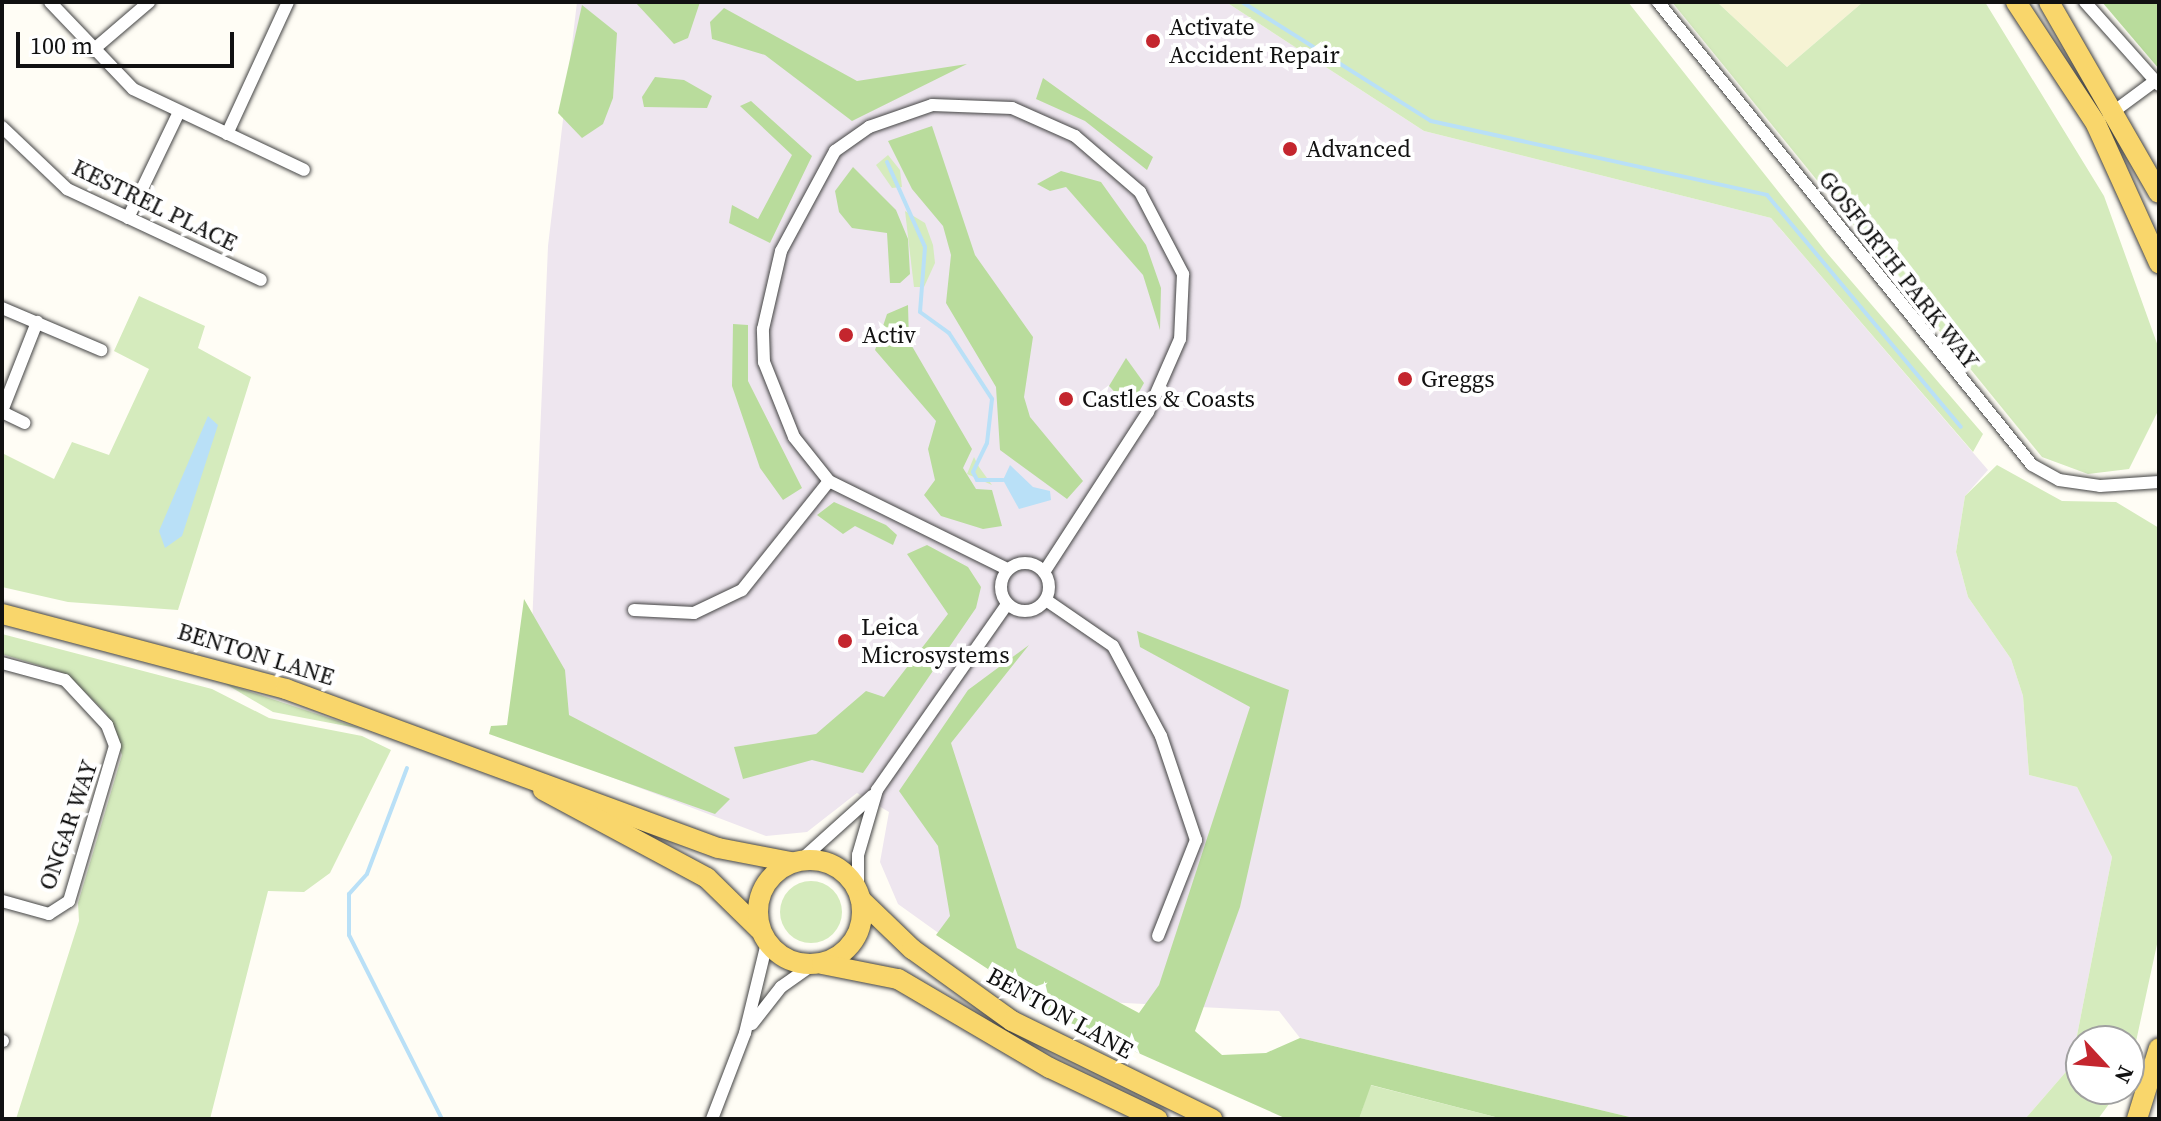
<!DOCTYPE html>
<style>
body{margin:0}
#map{position:relative;width:2161px;height:1121px;overflow:hidden;background:#fffdf5;font-family:"Source Serif 4",serif}
div>[style]{position:absolute}
.industrial>*{inset:0;background:#eee6ef}
.farmland>*{inset:0;background:#f6f3d4}
.green>*{inset:0;background:#d5ebbd}
.round{border-radius:50%}
.forest>*{inset:0;background:#b9dc9c}
.water>*{inset:0;background:#b9e0f7}
.stream>*{height:4px;margin:-2px;padding:0 2px;transform-origin:2px;border-radius:2px;background:#b9e0f7}
.roads{filter:drop-shadow(0 0 2px #444) drop-shadow(0 0 2px #444)}
.minor>*{height:12px;margin:-6px;padding:0 6px;transform-origin:6px;border-radius:6px;background:#fff}
.minor>.ring{margin:-6px;padding:0;box-sizing:content-box;background:none;border:12px solid #fff;border-radius:50%}
.primary>*{height:20px;margin:-10px;padding:0 10px;transform-origin:10px;border-radius:10px;background:#f9d66b}
.primary>.ring{margin:-10px;padding:0;box-sizing:content-box;background:none;border:20px solid #f9d66b;border-radius:50%}
.dots>*{width:22px;height:22px;translate:-50% -50%;box-sizing:border-box;border:4px solid #fff;border-radius:50%}
span{translate:-50% -50%;white-space:nowrap;text-align:center;line-height:1.15;-webkit-text-stroke:8px #fff;paint-order:stroke}
.poi-label{font-size:24px;color:#111}
.left{translate:0 -50%;text-align:left}
.street-label{font-size:24px;color:#111}
.frame{position:absolute;inset:0;border:4px solid #111;pointer-events:none}
.north{position:absolute;left:2065px;top:1025px;width:80px;height:80px;box-sizing:border-box;background:#fff;border:2px solid #a0a0a0;border-radius:50%;rotate:116deg;font-size:22px;font-weight:700;line-height:32px;text-align:center;color:#111}
.north::after{content:'';display:block;margin:auto;width:28px;height:36px;background:#c4262e;clip-path:polygon(50% 0,100% 100%,50% 72%,0 100%)}
.scale{position:absolute;left:16px;top:32px;width:218px;height:36px;box-sizing:border-box;border:4px solid #111;border-top:0;padding-left:10px;font-size:24px;line-height:28px;white-space:nowrap;color:#111;-webkit-text-stroke:6px #fff;paint-order:stroke}
</style>
<div id="map">
<div class="industrial">
<div style="clip-path:polygon(577px 2px,1226px 2px,1424px 131px,1771px 218px,1988px 470px,1965px 496px,1956px 552px,1968px 597px,2011px 659px,2023px 696px,2029px 775px,2077px 787px,2112px 857px,2071px 1066px,2025px 1119px,1638px 1119px,1300px 1038px,1279px 1011px,1012px 997px,997px 975px,898px 904px,880px 862px,889px 812px,857px 793px,807px 832px,766px 836px,527px 745px,548px 246px)"></div>
</div>
<div class="farmland">
<div style="clip-path:polygon(1717px 2px,1863px 2px,1787px 67px)"></div>
</div>
<div class="green">
<div style="clip-path:polygon(1226px 2px,1628px 2px,1827px 253px,1983px 434px,1973px 452px,1771px 218px,1424px 131px)"></div>
<div style="clip-path:polygon(1672px 2px,1717px 2px,1787px 67px,1863px 2px,1985px 2px,2104px 196px,2159px 349px,2159px 409px,2129px 469px,2088px 474px,2042px 457px)"></div>
<div style="clip-path:polygon(888px 155px,900px 170px,902px 187px,892px 188px,876px 165px)"></div>
<div style="clip-path:polygon(905px 211px,925px 223px,933px 245px,935px 263px,924px 287px,914px 287px)"></div>
<div style="clip-path:polygon(139px 296px,205px 326px,198px 348px,251px 377px,178px 610px,68px 602px,2px 587px,2px 453px,54px 479px,72px 442px,109px 455px,149px 369px,114px 351px)"></div>
<div style="clip-path:polygon(974px 457px,979px 467px,992px 485px,967px 474px)"></div>
<div style="clip-path:polygon(1997px 465px,2062px 501px,2116px 502px,2159px 528px,2159px 935px,2129px 1074px,2129px 1041px,2081px 1041px,2081px 1089px,2120px 1089px,2098px 1119px,2025px 1119px,2071px 1066px,2112px 857px,2077px 787px,2029px 775px,2023px 696px,2011px 659px,1968px 597px,1956px 552px,1965px 496px)"></div>
<div style="clip-path:polygon(2px 634px,212px 689px,269px 718px,362px 736px,391px 750px,330px 873px,304px 892px,268px 891px,210px 1119px,16px 1119px,79px 921px,78px 903px,122px 755px,106px 713px,67px 674px,2px 654px)"></div>
<div style="clip-path:polygon(224px 683px,362px 729px,273px 712px)"></div>
<div class="round" style="left:780px;top:881px;width:62px;height:62px"></div>
<div style="clip-path:polygon(1370px 1085px,1503px 1119px,1359px 1119px)"></div>
</div>
<div class="forest">
<div style="clip-path:polygon(635px 2px,700px 2px,688px 38px,674px 44px)"></div>
<div style="clip-path:polygon(2102px 2px,2159px 2px,2159px 69px)"></div>
<div style="clip-path:polygon(582px 5px,617px 33px,613px 98px,603px 124px,582px 138px,558px 113px)"></div>
<div style="clip-path:polygon(724px 8px,857px 81px,967px 64px,852px 121px,765px 55px,712px 39px,710px 22px)"></div>
<div style="clip-path:polygon(655px 77px,684px 80px,712px 96px,707px 108px,644px 107px,642px 97px)"></div>
<div style="clip-path:polygon(1043px 78px,1153px 157px,1147px 170px,1085px 121px,1036px 99px)"></div>
<div style="clip-path:polygon(751px 101px,812px 156px,770px 243px,729px 223px,732px 205px,758px 219px,792px 155px,740px 106px)"></div>
<div style="clip-path:polygon(932px 126px,975px 255px,1033px 337px,1024px 397px,1030px 417px,1083px 481px,1067px 499px,1000px 450px,996px 387px,946px 303px,951px 255px,943px 226px,912px 189px,888px 141px)"></div>
<div style="clip-path:polygon(853px 167px,896px 210px,908px 239px,910px 274px,900px 283px,890px 283px,887px 233px,852px 228px,839px 212px,835px 191px)"></div>
<div style="clip-path:polygon(1061px 171px,1101px 182px,1146px 245px,1161px 288px,1160px 330px,1143px 275px,1066px 187px,1050px 191px,1037px 184px)"></div>
<div style="clip-path:polygon(908px 305px,909px 341px,972px 449px,963px 468px,976px 489px,992px 490px,1002px 526px,983px 529px,941px 516px,924px 495px,935px 480px,928px 449px,936px 421px,875px 350px,887px 314px)"></div>
<div style="clip-path:polygon(733px 324px,748px 325px,748px 381px,802px 488px,783px 500px,760px 468px,732px 386px)"></div>
<div style="clip-path:polygon(1126px 358px,1144px 383px,1130px 408px,1109px 386px)"></div>
<div style="clip-path:polygon(834px 502px,886px 525px,897px 535px,893px 545px,855px 526px,843px 534px,817px 515px)"></div>
<div style="clip-path:polygon(927px 545px,968px 567px,981px 587px,976px 608px,863px 773px,812px 760px,743px 779px,734px 747px,816px 734px,866px 691px,884px 697px,948px 614px,907px 554px)"></div>
<div style="clip-path:polygon(524px 599px,565px 670px,569px 715px,730px 799px,715px 814px,489px 734px,491px 726px,507px 725px)"></div>
<div style="clip-path:polygon(1137px 631px,1289px 690px,1240px 907px,1195px 1031px,1222px 1055px,1266px 1053px,1300px 1038px,1638px 1119px,1503px 1119px,1371px 1085px,1359px 1119px,1287px 1119px,1012px 997px,997px 975px,936px 935px,950px 916px,938px 846px,899px 791px,968px 690px,1029px 645px,951px 743px,1017px 948px,1139px 1013px,1159px 985px,1250px 707px,1140px 647px)"></div>
</div>
<div class="water">
<div style="clip-path:polygon(208px 416px,218px 425px,182px 536px,165px 548px,159px 531px)"></div>
<div style="clip-path:polygon(1010px 465px,1033px 487px,1050px 491px,1051px 500px,1019px 509px,1003px 480px)"></div>
</div>
<div class="stream">
<div style="left:1242px;top:2px;width:223px;rotate:32.2deg"></div>
<div style="left:1431px;top:121px;width:344px;rotate:12.4deg"></div>
<div style="left:1767px;top:195px;width:302px;rotate:50.1deg"></div>
<div style="left:887px;top:162px;width:93px;rotate:65.9deg"></div>
<div style="left:925px;top:247px;width:65px;rotate:94.4deg"></div>
<div style="left:920px;top:312px;width:36px;rotate:36deg"></div>
<div style="left:949px;top:333px;width:79px;rotate:56.9deg"></div>
<div style="left:992px;top:399px;width:44px;rotate:96.5deg"></div>
<div style="left:987px;top:443px;width:32px;rotate:116deg"></div>
<div style="left:973px;top:472px;width:9px;rotate:63deg"></div>
<div style="left:977px;top:480px;width:26px"></div>
<div style="left:407px;top:768px;width:113px;rotate:110.7deg"></div>
<div style="left:367px;top:874px;width:27px;rotate:132deg"></div>
<div style="left:349px;top:894px;width:41px;rotate:90deg"></div>
<div style="left:349px;top:935px;width:206px;rotate:63.2deg"></div>
</div>
<div class="roads">
<div class="minor">
<div style="left:50px;top:2px;width:120px;rotate:46.3deg"></div>
<div style="left:133px;top:89px;width:189px;rotate:25.3deg"></div>
<div style="left:1658px;top:2px;width:595px;rotate:51.07deg"></div>
<div style="left:2032px;top:465px;width:31px;rotate:29deg"></div>
<div style="left:2059px;top:480px;width:41px;rotate:8.3deg"></div>
<div style="left:2100px;top:486px;width:59px;rotate:-3.9deg"></div>
<div style="left:2085px;top:2px;width:111px;rotate:48.3deg"></div>
<div style="left:93px;top:50px;width:74px;rotate:-40.6deg"></div>
<div style="left:2109px;top:115px;width:57px;rotate:-36.5deg"></div>
<div style="left:2px;top:127px;width:90px;rotate:43.6deg"></div>
<div style="left:67px;top:189px;width:214px;rotate:25.1deg"></div>
<div style="left:227px;top:134px;width:145px;rotate:-65.2deg"></div>
<div style="left:128px;top:218px;width:118px;rotate:-64.3deg"></div>
<div style="left:2px;top:308px;width:108px;rotate:23deg"></div>
<div style="left:2px;top:411px;width:96px;rotate:-68.5deg"></div>
<div style="left:2px;top:412px;width:25px;rotate:26deg"></div>
<div class="ring" style="left:1001px;top:563px;width:36px;height:36px"></div>
<div style="left:1007px;top:569px;width:199px;rotate:-153.7deg"></div>
<div style="left:829px;top:481px;width:56px;rotate:-128.5deg"></div>
<div style="left:794px;top:437px;width:81px;rotate:-111.8deg"></div>
<div style="left:764px;top:362px;width:33px;rotate:-92deg"></div>
<div style="left:763px;top:329px;width:80px;rotate:-77deg"></div>
<div style="left:781px;top:251px;width:114px;rotate:-61.6deg"></div>
<div style="left:835px;top:151px;width:42px;rotate:-35.2deg"></div>
<div style="left:869px;top:127px;width:67px;rotate:-19.2deg"></div>
<div style="left:932px;top:105px;width:80px;rotate:2.1deg"></div>
<div style="left:1012px;top:108px;width:69px;rotate:24deg"></div>
<div style="left:1075px;top:136px;width:86px;rotate:40.7deg"></div>
<div style="left:1140px;top:192px;width:93px;rotate:62.3deg"></div>
<div style="left:1183px;top:274px;width:65px;rotate:92.6deg"></div>
<div style="left:1180px;top:339px;width:80px;rotate:113.7deg"></div>
<div style="left:1148px;top:412px;width:191px;rotate:123deg"></div>
<div style="left:1046px;top:600px;width:81px;rotate:34.5deg"></div>
<div style="left:1113px;top:646px;width:102px;rotate:61.9deg"></div>
<div style="left:1161px;top:736px;width:110px;rotate:71.4deg"></div>
<div style="left:1196px;top:840px;width:103px;rotate:111.6deg"></div>
<div style="left:634px;top:610px;width:60px;rotate:2.9deg"></div>
<div style="left:694px;top:613px;width:53px;rotate:-25.6deg"></div>
<div style="left:742px;top:590px;width:139px;rotate:-51.4deg"></div>
<div style="left:2px;top:663px;width:65px;rotate:15.1deg"></div>
<div style="left:65px;top:680px;width:62px;rotate:47deg"></div>
<div style="left:107px;top:725px;width:22px;rotate:69deg"></div>
<div style="left:115px;top:746px;width:162px;rotate:106.5deg"></div>
<div style="left:69px;top:901px;width:24px;rotate:147deg"></div>
<div style="left:49px;top:914px;width:49px;rotate:-164.5deg"></div>
<div style="left:801px;top:860px;width:96px;rotate:-42deg"></div>
<div style="left:858px;top:890px;width:35px;rotate:-90deg"></div>
<div style="left:858px;top:855px;width:68px;rotate:-73.7deg"></div>
<div style="left:877px;top:790px;width:227px;rotate:-55deg"></div>
<div style="left:752px;top:1024px;width:47px;rotate:-51.9deg"></div>
<div style="left:781px;top:987px;width:38px;rotate:-35deg"></div>
<div style="left:2px;top:1041px;width:1px"></div>
<div style="left:712px;top:1119px;width:92px;rotate:-69deg"></div>
<div style="left:745px;top:1033px;width:93px;rotate:-76.3deg"></div>
</div>
<div class="primary">
<div style="left:2016px;top:2px;width:146px;rotate:56.7deg"></div>
<div style="left:2096px;top:124px;width:153px;rotate:65.6deg"></div>
<div style="left:2049px;top:2px;width:220px;rotate:60.1deg"></div>
<div style="left:2px;top:614px;width:294px;rotate:14.8deg"></div>
<div style="left:286px;top:689px;width:460px;rotate:20.2deg"></div>
<div style="left:718px;top:848px;width:74px;rotate:10.9deg"></div>
<div style="left:543px;top:790px;width:186px;rotate:28.2deg"></div>
<div style="left:707px;top:878px;width:73px;rotate:44.4deg"></div>
<div class="ring" style="left:758px;top:860px;width:84px;height:84px"></div>
<div style="left:861px;top:900px;width:71px;rotate:43.9deg"></div>
<div style="left:912px;top:949px;width:123px;rotate:35.8deg"></div>
<div style="left:1012px;top:1021px;width:223px;rotate:26.1deg"></div>
<div style="left:822px;top:964px;width:77px;rotate:11.2deg"></div>
<div style="left:898px;top:979px;width:176px;rotate:30.4deg"></div>
<div style="left:1050px;top:1068px;width:119px;rotate:25.5deg"></div>
<div style="left:2137px;top:1119px;width:74px;rotate:-72.8deg"></div>
</div>
</div>
<div class="dots">
<div style="left:1153px;top:41px;background:#c4262e"></div>
<div style="left:1290px;top:149px;background:#c4262e"></div>
<div style="left:846px;top:335px;background:#c4262e"></div>
<div style="left:1405px;top:379px;background:#c4262e"></div>
<div style="left:1066px;top:399px;background:#c4262e"></div>
<div style="left:845px;top:641px;background:#c4262e"></div>
</div>
<div class="poi-label">
<span class="left" style="left:1169px;top:41px">Activate<br>Accident Repair</span>
<span class="left" style="left:1306px;top:149px">Advanced</span>
<span class="left" style="left:862px;top:335px">Activ</span>
<span class="left" style="left:1421px;top:379px">Greggs</span>
<span class="left" style="left:1082px;top:399px">Castles &amp; Coasts</span>
<span class="left" style="left:861px;top:641px">Leica<br>Microsystems</span>
</div>
<div class="street-label">
<span style="left:155px;top:205px;rotate:26deg">KESTREL PLACE</span>
<span style="left:1899px;top:270px;rotate:52deg">GOSFORTH PARK WAY</span>
<span style="left:256px;top:654px;rotate:17deg">BENTON LANE</span>
<span style="left:68px;top:825px;rotate:-71deg">ONGAR WAY</span>
<span style="left:1060px;top:1013px;rotate:29deg">BENTON LANE</span>
</div>
<div class="frame"></div>
<div class="north">N</div>
<div class="scale">100 m</div>
</div>
